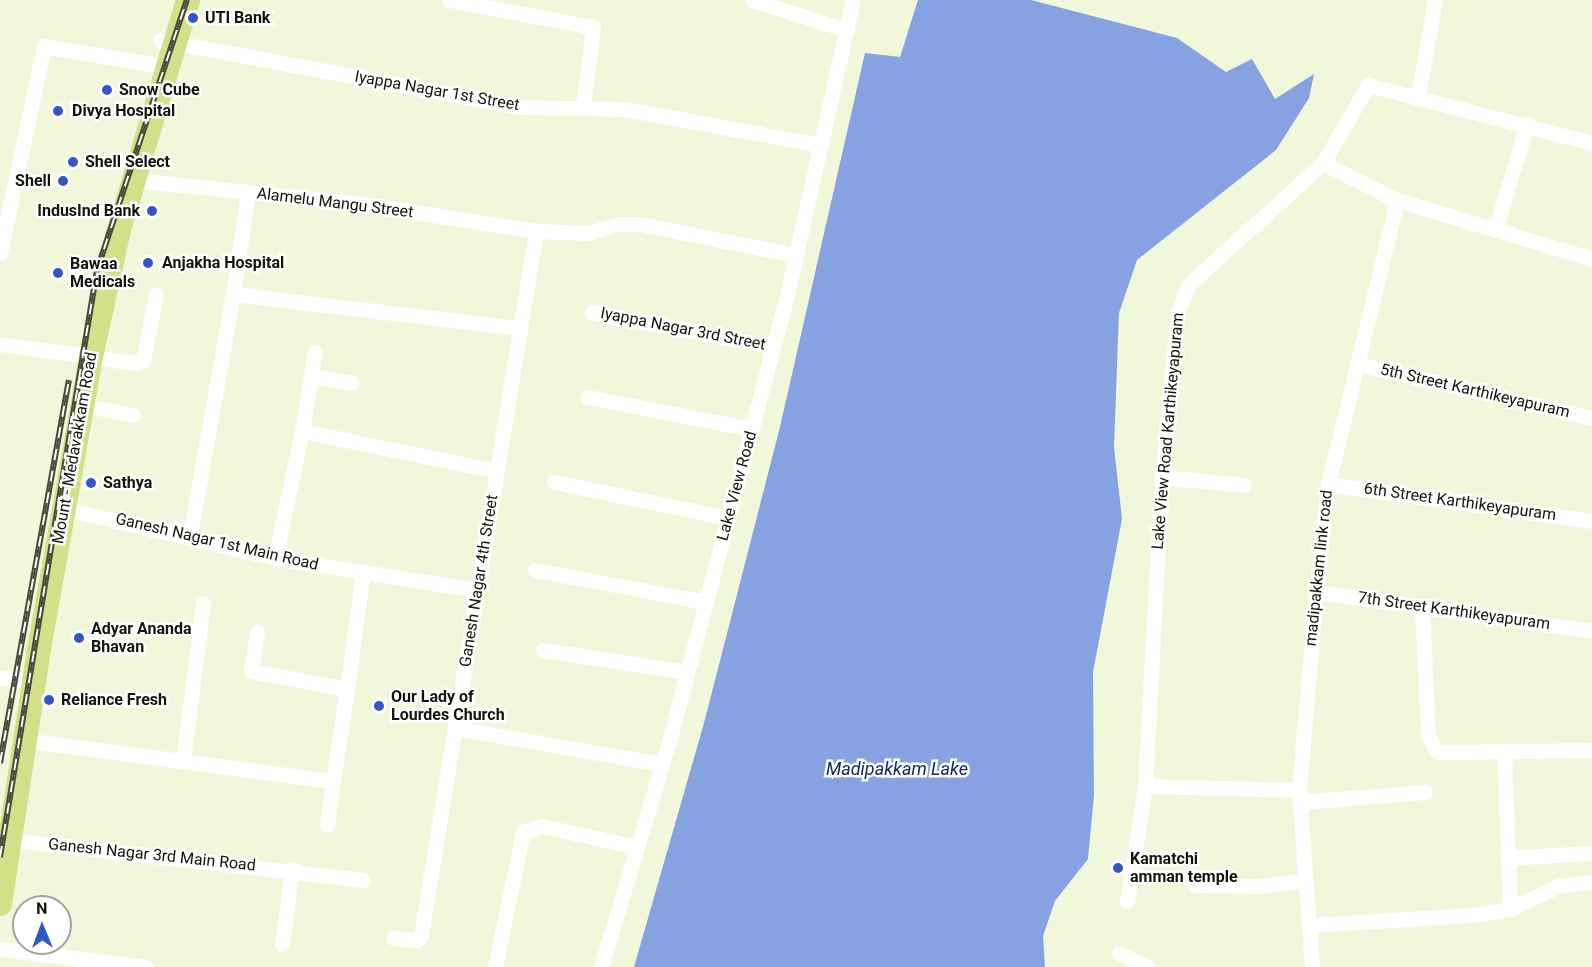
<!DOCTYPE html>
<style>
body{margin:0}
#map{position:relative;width:1592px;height:967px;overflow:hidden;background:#f1f7db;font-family:Roboto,sans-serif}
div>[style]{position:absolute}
.water>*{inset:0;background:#86a2e0}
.minor>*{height:15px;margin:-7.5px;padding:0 7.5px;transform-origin:7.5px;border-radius:7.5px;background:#fff}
.primary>*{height:24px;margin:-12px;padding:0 12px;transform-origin:12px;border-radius:12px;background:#d4df89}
.rail>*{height:6px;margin-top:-3px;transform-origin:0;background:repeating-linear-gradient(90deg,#fff 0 11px,#46493b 0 22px);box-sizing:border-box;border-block:2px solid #46493b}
.dots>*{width:16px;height:16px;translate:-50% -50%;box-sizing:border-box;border:3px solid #fff;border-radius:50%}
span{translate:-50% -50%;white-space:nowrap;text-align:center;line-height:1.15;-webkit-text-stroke:5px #fff;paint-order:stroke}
.poi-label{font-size:16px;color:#12140a;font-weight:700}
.left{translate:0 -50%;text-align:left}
.right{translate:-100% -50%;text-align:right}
.street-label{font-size:16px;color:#12140a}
.water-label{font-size:18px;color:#10266d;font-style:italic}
.north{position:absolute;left:12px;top:895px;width:60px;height:60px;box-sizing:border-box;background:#fff;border:2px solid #a0a19d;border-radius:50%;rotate:359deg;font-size:16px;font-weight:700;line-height:24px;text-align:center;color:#12140a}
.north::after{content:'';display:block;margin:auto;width:21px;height:27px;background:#3157c7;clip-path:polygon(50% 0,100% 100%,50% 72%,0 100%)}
</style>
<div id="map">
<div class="water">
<div style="clip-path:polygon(918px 0,1031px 0,1177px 38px,1226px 72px,1252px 59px,1275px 99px,1314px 74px,1309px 98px,1276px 150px,1137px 260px,1119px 313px,1114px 447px,1122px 519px,1093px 672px,1094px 795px,1088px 859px,1055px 901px,1043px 936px,1045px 967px,634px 967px,704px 723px,780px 427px,865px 53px,900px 57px)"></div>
</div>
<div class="minor">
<div style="left:449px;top:0;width:147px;rotate:10.6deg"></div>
<div style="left:593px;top:27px;width:82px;rotate:97deg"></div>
<div style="left:752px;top:0;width:100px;rotate:17.5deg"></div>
<div style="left:160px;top:40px;width:363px;rotate:10.6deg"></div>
<div style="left:517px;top:107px;width:108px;rotate:1.1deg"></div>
<div style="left:625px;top:109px;width:200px;rotate:10.4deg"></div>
<div style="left:1418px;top:96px;width:97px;rotate:-80deg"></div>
<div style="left:1323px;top:163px;width:83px;rotate:26.6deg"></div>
<div style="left:1397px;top:200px;width:204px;rotate:16.8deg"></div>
<div style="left:134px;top:180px;width:237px;rotate:6deg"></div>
<div style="left:370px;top:205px;width:168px;rotate:8.9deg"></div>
<div style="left:536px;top:231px;width:53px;rotate:2.2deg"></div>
<div style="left:589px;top:233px;width:31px;rotate:-17deg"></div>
<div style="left:619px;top:224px;width:22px"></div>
<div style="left:641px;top:224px;width:157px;rotate:11.4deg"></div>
<div style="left:248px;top:192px;width:103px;rotate:98.4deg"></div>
<div style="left:233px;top:294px;width:289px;rotate:6.8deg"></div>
<div style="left:1495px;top:230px;width:111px;rotate:-73.2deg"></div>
<div style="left:0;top:253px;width:212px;rotate:-78deg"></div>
<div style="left:44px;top:46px;width:109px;rotate:9.5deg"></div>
<div style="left:592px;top:312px;width:184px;rotate:10.9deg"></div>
<div style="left:0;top:344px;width:82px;rotate:7.7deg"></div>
<div style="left:91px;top:357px;width:45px;rotate:7.6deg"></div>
<div style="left:136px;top:363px;width:8px;rotate:-23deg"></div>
<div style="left:143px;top:360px;width:67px;rotate:-78.9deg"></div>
<div style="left:1357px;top:364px;width:241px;rotate:12.9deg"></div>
<div style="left:311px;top:376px;width:41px;rotate:9.9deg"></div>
<div style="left:588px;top:397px;width:166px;rotate:11.1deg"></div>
<div style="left:82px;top:405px;width:52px;rotate:11.1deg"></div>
<div style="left:302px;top:431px;width:80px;rotate:-80.7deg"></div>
<div style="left:1162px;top:477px;width:82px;rotate:5.6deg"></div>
<div style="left:554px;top:482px;width:178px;rotate:11.7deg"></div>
<div style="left:1328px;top:484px;width:267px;rotate:8deg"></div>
<div style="left:52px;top:506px;width:229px;rotate:13.1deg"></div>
<div style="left:275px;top:558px;width:205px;rotate:9deg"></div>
<div style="left:190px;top:535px;width:245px;rotate:-79.9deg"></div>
<div style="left:275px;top:558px;width:130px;rotate:-78deg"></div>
<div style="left:302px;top:431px;width:199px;rotate:11.6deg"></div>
<div style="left:535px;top:570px;width:174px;rotate:10.6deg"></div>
<div style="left:1316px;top:592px;width:279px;rotate:8deg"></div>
<div style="left:1422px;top:607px;width:128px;rotate:87.3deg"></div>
<div style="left:1428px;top:735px;width:19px;rotate:62deg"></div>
<div style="left:1437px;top:752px;width:155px;rotate:-0.7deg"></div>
<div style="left:257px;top:632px;width:39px;rotate:99deg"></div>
<div style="left:251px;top:671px;width:98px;rotate:10.6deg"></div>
<div style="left:347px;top:689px;width:118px;rotate:-82.2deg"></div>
<div style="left:543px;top:650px;width:146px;rotate:8.7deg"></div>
<div style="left:0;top:678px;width:23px;rotate:5deg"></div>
<div style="left:455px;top:728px;width:210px;rotate:9.9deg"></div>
<div style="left:24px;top:740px;width:312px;rotate:7.6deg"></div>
<div style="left:333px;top:781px;width:93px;rotate:-81.3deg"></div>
<div style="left:1504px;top:750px;width:159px;rotate:87.8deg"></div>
<div style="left:183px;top:760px;width:158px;rotate:-82.7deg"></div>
<div style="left:1145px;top:786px;width:154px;rotate:1.5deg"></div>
<div style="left:1300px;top:802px;width:125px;rotate:-4.6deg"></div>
<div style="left:327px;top:825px;width:44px;rotate:-82.2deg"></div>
<div style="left:12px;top:840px;width:353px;rotate:6.5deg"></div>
<div style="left:1507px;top:858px;width:82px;rotate:-3.5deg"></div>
<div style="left:1195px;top:885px;width:63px;rotate:0.9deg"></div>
<div style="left:1258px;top:886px;width:45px;rotate:-6.3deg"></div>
<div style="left:1127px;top:901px;width:116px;rotate:-81.1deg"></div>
<div style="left:1145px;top:786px;width:309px;rotate:-86.9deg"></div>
<div style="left:1162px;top:477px;width:166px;rotate:-84.5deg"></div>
<div style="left:1178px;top:312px;width:30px;rotate:-69deg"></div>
<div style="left:1189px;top:284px;width:181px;rotate:-42.1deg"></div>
<div style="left:1323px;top:163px;width:90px;rotate:-60deg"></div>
<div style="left:1368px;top:85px;width:231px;rotate:14.5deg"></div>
<div style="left:1310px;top:925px;width:163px;rotate:-3.5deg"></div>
<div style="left:1473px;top:915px;width:37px;rotate:-9deg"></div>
<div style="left:1510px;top:909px;width:53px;rotate:-25.6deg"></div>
<div style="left:1558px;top:886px;width:34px;rotate:-7deg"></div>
<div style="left:393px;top:938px;width:24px;rotate:5deg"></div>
<div style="left:417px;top:940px;width:6px;rotate:-51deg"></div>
<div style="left:421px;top:935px;width:713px;rotate:-80.72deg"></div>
<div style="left:282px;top:944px;width:76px;rotate:-82.4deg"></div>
<div style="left:0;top:949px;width:147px;rotate:7deg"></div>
<div style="left:1119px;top:953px;width:32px;rotate:26deg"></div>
<div style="left:495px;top:967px;width:138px;rotate:-78.3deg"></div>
<div style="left:523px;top:832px;width:20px;rotate:-18deg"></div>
<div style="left:542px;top:826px;width:97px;rotate:12.5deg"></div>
<div style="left:601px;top:967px;width:239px;rotate:-73.2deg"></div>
<div style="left:670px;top:738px;width:458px;rotate:-75.2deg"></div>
<div style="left:787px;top:295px;width:302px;rotate:-77.4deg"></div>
<div style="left:1312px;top:967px;width:177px;rotate:-94.2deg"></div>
<div style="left:1299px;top:790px;width:199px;rotate:-85.1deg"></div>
<div style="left:1316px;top:592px;width:109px;rotate:-83.7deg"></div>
<div style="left:1328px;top:484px;width:292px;rotate:-76.3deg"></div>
</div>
<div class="primary">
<div style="left:0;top:904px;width:258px;rotate:-81.3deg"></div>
<div style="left:39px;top:649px;width:297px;rotate:-79.9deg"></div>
<div style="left:91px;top:357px;width:130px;rotate:-77.6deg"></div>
<div style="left:119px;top:230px;width:240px;rotate:-73.3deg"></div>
</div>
<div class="rail">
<div style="left:0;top:763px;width:389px;rotate:-79.8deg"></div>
<div style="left:0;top:857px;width:595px;rotate:-80.62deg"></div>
<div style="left:97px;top:270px;width:285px;rotate:-71.6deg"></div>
</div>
<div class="dots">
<div style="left:193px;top:18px;background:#3157c7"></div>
<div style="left:107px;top:90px;background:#3157c7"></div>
<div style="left:58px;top:111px;background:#3157c7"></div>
<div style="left:73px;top:162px;background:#3157c7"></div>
<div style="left:63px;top:181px;background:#3157c7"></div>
<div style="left:152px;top:211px;background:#3157c7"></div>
<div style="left:148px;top:263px;background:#3157c7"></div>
<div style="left:58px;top:273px;background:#3157c7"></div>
<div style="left:91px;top:483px;background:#3157c7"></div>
<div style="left:79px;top:638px;background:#3157c7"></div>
<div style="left:49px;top:700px;background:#3157c7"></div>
<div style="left:379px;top:706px;background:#3157c7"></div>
<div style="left:1118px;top:868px;background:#3157c7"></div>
</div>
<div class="poi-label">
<span class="left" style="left:205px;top:18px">UTI Bank</span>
<span class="left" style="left:119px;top:90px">Snow Cube</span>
<span class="left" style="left:72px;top:111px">Divya Hospital</span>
<span class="left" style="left:85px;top:162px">Shell Select</span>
<span class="right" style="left:51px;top:181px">Shell</span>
<span class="right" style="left:140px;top:211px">IndusInd Bank</span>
<span class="left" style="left:162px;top:263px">Anjakha Hospital</span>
<span class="left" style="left:70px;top:273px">Bawaa<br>Medicals</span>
<span class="left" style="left:103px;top:483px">Sathya</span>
<span class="left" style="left:91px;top:638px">Adyar Ananda<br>Bhavan</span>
<span class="left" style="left:391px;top:706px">Our Lady of<br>Lourdes Church</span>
<span class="left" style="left:61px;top:700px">Reliance Fresh</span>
<span class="left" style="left:1130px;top:868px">Kamatchi<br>amman temple</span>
</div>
<div class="street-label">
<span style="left:437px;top:91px;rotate:10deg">Iyappa Nagar 1st Street</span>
<span style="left:335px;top:203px;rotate:7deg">Alamelu Mangu Street</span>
<span style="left:683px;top:329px;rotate:11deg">Iyappa Nagar 3rd Street</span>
<span style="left:1475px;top:391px;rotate:13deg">5th Street Karthikeyapuram</span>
<span style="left:1168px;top:431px;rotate:-85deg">Lake View Road Karthikeyapuram</span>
<span style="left:75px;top:448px;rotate:-80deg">Mount - Medavakkam Road</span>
<span style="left:737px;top:486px;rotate:-75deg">Lake View Road</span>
<span style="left:1460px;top:502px;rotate:8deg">6th Street Karthikeyapuram</span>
<span style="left:217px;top:542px;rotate:13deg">Ganesh Nagar 1st Main Road</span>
<span style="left:1319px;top:568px;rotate:-84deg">madipakkam link road</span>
<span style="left:479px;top:581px;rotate:-81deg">Ganesh Nagar 4th Street</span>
<span style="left:1454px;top:611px;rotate:8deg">7th Street Karthikeyapuram</span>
<span style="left:152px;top:855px;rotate:6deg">Ganesh Nagar 3rd Main Road</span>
</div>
<div class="water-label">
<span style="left:897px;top:769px">Madipakkam Lake</span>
</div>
<div class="north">N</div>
</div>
